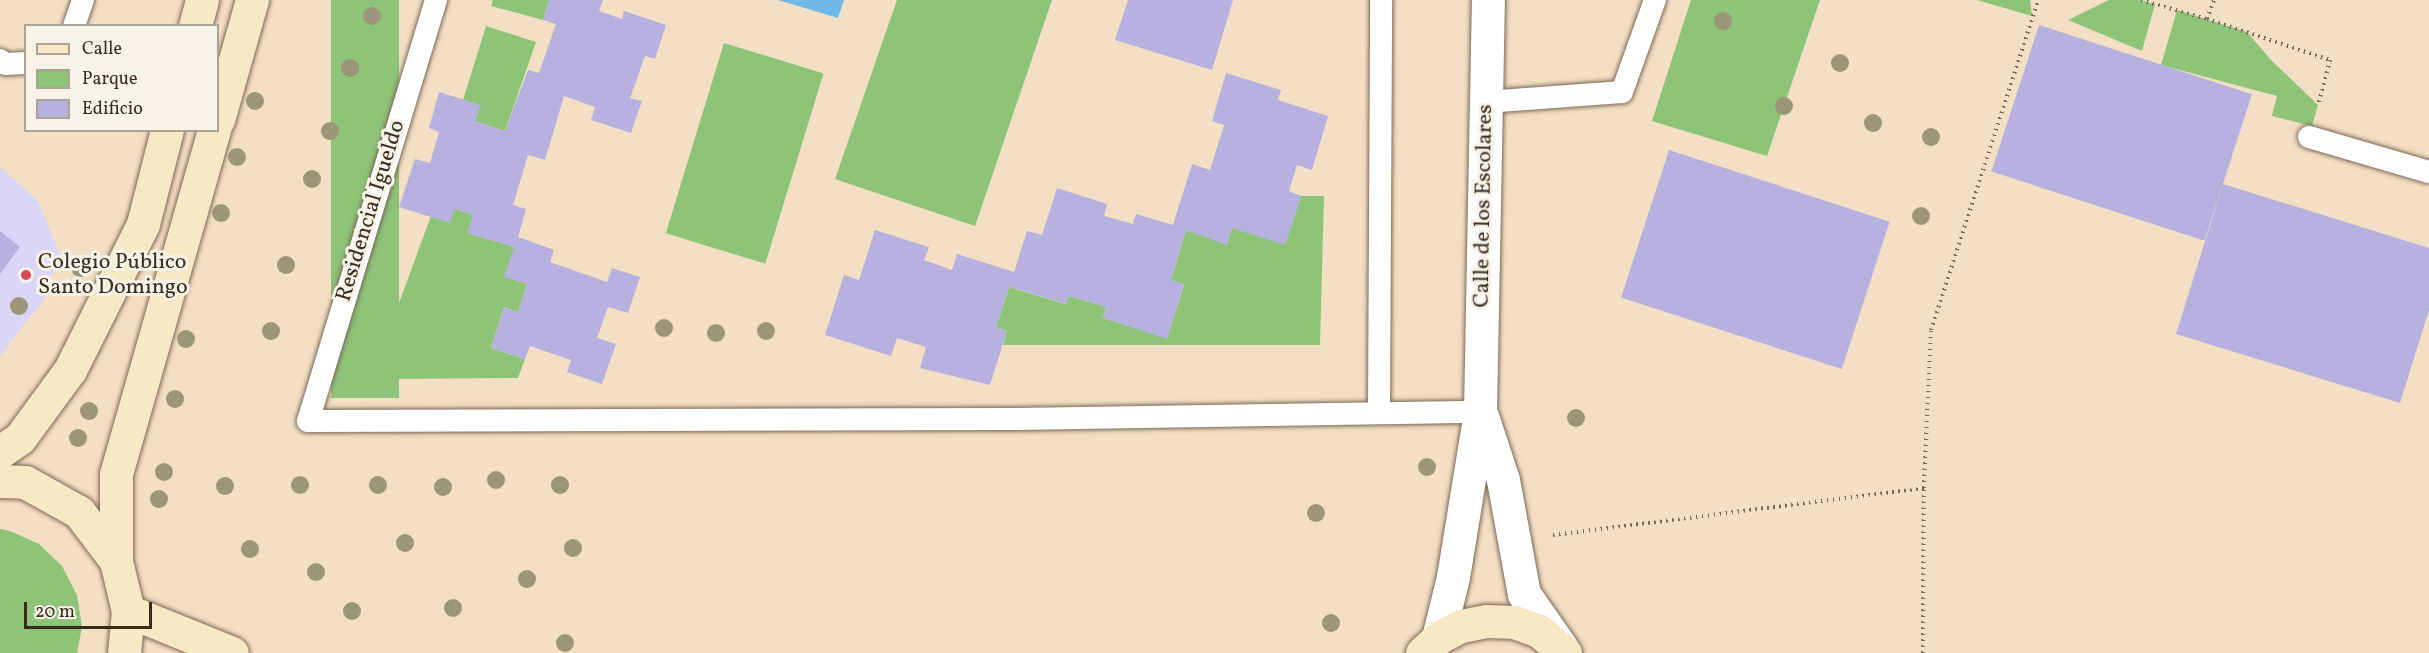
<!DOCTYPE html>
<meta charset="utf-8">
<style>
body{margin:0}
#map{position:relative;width:2429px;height:653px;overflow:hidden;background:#f3dfc3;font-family:Vollkorn,serif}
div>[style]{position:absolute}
.built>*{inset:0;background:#dad6f7}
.green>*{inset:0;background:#8dc477;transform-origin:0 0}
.water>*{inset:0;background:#6fb9e8}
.building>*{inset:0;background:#b7b1df;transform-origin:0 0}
.path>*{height:4px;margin-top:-2px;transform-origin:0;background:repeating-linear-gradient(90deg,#7b6958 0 1.5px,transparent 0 6px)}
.roads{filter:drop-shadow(0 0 2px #7b6958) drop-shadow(0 0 2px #7b6958)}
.lane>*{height:22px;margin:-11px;padding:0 11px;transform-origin:11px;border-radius:11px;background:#fff}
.street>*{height:33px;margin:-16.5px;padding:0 16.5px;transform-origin:16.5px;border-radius:16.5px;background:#fff}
.secondary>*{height:33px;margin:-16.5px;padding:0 16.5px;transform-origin:16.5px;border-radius:16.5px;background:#f8e8c3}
.trees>*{width:18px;height:18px;margin:-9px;border-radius:50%;background:#9c9577}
.dots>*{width:16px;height:16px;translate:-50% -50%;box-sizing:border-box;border:3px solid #f7f3e8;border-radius:50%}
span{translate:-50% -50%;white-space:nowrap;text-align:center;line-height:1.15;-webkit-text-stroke:6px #f7f3e8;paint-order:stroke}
.street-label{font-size:22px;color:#3b2a1e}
.poi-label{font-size:22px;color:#3b2a1e}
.left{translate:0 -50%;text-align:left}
.legend{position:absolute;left:24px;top:24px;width:195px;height:108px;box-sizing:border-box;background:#f7f3e8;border:2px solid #aca397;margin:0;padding:8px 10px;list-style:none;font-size:18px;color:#3b2a1e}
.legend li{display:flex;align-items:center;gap:12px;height:30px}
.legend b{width:30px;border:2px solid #aca397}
.scale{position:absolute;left:24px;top:602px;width:128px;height:27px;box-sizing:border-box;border:3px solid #3b2a1e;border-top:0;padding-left:8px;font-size:18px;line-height:21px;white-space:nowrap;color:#3b2a1e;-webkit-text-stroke:4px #f7f3e8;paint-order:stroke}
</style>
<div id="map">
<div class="built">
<div style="clip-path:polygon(0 167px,38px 201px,59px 253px,45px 298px,0 356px)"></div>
</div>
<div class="green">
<div style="left:331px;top:0;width:68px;height:398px"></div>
<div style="clip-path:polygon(493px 0,549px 0,543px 20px,491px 6px)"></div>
<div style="clip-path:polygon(897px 0,1052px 0,975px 226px,835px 179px)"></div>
<div style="clip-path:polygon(1691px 0,1820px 0,1767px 156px,1652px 121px)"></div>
<div style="clip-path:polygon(1977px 0,2030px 0,2032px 16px)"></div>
<div style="clip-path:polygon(2109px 0,2141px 0,2155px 4px,2142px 51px,2068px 20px)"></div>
<div style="clip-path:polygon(2177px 10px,2247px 32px,2271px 60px,2318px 105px,2312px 126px,2272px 116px,2277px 96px,2161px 65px)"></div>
<div style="clip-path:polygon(486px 26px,536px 42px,505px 131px,475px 121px,480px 105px,463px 100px)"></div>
<div style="left:724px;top:43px;width:104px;height:199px;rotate:17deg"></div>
<div style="clip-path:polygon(1301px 196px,1324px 196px,1320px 345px,1003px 345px,1007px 331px,996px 327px,1009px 287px,1065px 304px,1069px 296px,1106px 307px,1103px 318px,1167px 338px,1184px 285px,1171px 280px,1186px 230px,1227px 244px,1232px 228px,1285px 244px)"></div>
<div style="clip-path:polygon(455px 209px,473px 215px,468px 233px,514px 247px,527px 284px,518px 312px,504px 307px,491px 348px,525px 359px,518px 378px,395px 379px,381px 352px,431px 216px)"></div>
<div style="clip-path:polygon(0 529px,10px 531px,39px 544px,62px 566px,77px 595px,82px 627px,77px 653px,0 653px)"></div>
</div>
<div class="water">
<div style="clip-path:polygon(778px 0,844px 0,838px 18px)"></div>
</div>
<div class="building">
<div style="clip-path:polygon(549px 0,603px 0,599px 11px,622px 19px,624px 11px,666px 25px,655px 59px,645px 56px,630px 98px,642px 101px,631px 133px,591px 120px,595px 107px,564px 96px,545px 160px,528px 155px,513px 205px,526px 209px,518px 237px,554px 250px,550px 262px,607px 282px,612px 268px,640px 277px,628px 313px,608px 307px,597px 338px,616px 344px,602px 384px,567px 372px,571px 360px,530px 346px,525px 359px,491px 348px,504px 307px,518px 312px,527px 284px,504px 277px,514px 247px,467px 233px,473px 215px,455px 209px,450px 223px,399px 207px,415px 159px,430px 163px,439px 132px,429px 128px,439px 92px,481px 105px,475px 121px,505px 131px,528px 70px,539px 73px,556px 24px,543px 20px)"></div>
<div style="clip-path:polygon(1128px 0,1233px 0,1212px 70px,1115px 40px)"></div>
<div style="left:2039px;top:25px;width:224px;height:154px;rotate:18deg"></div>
<div style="clip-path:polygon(1226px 73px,1281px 90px,1278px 100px,1328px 116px,1312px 170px,1297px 165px,1289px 191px,1301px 196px,1285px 245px,1232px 228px,1227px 245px,1186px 230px,1171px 280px,1184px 284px,1167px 339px,1103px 318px,1106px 307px,1069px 296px,1066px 304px,1009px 287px,996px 327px,1007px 331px,990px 385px,920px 368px,926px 347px,897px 338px,891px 356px,825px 335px,844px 275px,859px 280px,875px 230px,929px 247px,924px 260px,952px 270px,957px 254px,1014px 272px,1027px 231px,1042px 235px,1057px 188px,1107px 204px,1104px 216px,1133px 224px,1136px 214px,1173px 225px,1192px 164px,1210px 170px,1224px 125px,1212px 121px)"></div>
<div style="left:1669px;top:150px;width:232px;height:155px;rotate:18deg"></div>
<div style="clip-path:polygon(2223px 184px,2429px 248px,2429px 310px,2400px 403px,2176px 334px)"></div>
<div style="clip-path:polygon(0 231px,20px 247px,0 274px)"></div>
</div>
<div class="path">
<div style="left:2141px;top:0;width:69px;rotate:16.1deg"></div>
<div style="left:2207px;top:19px;width:20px;rotate:-70deg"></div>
<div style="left:2207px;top:19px;width:130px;rotate:18.4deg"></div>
<div style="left:2330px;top:60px;width:47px;rotate:104.9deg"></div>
<div style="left:1553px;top:535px;width:374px;rotate:-7.2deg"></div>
<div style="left:1923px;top:653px;width:165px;rotate:-89.7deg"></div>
<div style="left:1924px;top:488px;width:158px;rotate:-87.5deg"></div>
<div style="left:1931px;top:330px;width:347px;rotate:-72deg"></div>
</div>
<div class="roads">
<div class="lane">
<div style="left:436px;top:0;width:440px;rotate:106.9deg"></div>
<div style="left:308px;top:421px;width:708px;rotate:-0.16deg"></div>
<div style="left:1016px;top:419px;width:464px;rotate:-0.9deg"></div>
<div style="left:74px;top:26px;width:28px;rotate:-71deg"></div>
<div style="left:0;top:60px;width:6px;rotate:39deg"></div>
<div style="left:5px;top:64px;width:21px;rotate:-3deg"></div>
<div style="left:1486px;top:102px;width:136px;rotate:-4.2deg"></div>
<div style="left:1622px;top:92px;width:98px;rotate:-70.3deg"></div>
<div style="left:2309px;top:137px;width:125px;rotate:16.3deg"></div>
<div style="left:1379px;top:412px;width:412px;rotate:-89.7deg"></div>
</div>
<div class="street">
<div style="left:1482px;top:416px;width:67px;rotate:71.8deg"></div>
<div style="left:1503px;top:480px;width:116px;rotate:79.6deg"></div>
<div style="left:1524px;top:594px;width:65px;rotate:55.1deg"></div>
<div style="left:1438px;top:638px;width:63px;rotate:-76.2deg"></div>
<div style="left:1453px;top:577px;width:167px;rotate:-80.7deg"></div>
<div style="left:1480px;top:412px;width:412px;rotate:-88.9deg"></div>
</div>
<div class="secondary">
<div style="left:195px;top:26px;width:27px;rotate:-75deg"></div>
<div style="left:218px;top:120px;width:125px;rotate:-74.2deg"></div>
<div style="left:0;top:452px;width:24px;rotate:-35deg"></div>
<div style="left:20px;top:438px;width:84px;rotate:-53.7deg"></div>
<div style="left:70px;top:370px;width:163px;rotate:-63.4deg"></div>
<div style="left:143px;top:224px;width:97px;rotate:-75.7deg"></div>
<div style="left:0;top:481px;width:25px;rotate:2deg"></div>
<div style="left:25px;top:482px;width:62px;rotate:29.1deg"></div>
<div style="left:79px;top:512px;width:61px;rotate:52.9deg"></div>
<div style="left:116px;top:561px;width:51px;rotate:76.5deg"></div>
<div style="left:128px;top:611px;width:42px;rotate:95.4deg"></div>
<div style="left:116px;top:561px;width:87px;rotate:-90deg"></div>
<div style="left:116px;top:474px;width:358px;rotate:-74.1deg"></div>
<div style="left:128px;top:611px;width:112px;rotate:22deg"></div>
<div style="left:1422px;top:653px;width:22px;rotate:-43deg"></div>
<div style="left:1438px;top:638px;width:26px;rotate:-28deg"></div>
<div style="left:1461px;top:626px;width:26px;rotate:-11deg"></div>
<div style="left:1487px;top:621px;width:27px;rotate:2deg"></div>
<div style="left:1514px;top:622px;width:27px;rotate:20deg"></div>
<div style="left:1539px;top:631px;width:34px;rotate:40deg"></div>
</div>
</div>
<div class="trees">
<div style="left:372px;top:16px"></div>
<div style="left:1723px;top:21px"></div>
<div style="left:1840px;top:63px"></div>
<div style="left:350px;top:68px"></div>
<div style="left:255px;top:101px"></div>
<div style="left:1784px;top:106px"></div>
<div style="left:1873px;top:123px"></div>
<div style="left:330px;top:131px"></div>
<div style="left:1931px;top:137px"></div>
<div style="left:237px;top:157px"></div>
<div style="left:312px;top:179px"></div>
<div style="left:221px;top:213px"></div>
<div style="left:1921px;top:216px"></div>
<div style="left:286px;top:265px"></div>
<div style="left:80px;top:268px"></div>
<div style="left:19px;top:306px"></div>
<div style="left:664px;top:328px"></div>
<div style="left:271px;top:331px"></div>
<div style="left:766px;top:331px"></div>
<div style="left:716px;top:333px"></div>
<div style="left:186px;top:339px"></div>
<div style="left:175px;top:399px"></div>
<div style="left:89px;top:411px"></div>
<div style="left:1576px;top:418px"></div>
<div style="left:78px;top:438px"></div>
<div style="left:1427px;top:467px"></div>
<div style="left:164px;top:472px"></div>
<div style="left:496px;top:480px"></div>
<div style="left:300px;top:485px"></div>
<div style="left:378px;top:485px"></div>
<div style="left:560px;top:485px"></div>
<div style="left:225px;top:486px"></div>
<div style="left:443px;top:487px"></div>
<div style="left:159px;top:499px"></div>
<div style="left:1316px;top:513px"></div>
<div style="left:405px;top:543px"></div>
<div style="left:573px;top:548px"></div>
<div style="left:250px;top:549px"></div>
<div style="left:316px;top:572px"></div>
<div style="left:527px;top:579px"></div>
<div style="left:453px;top:608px"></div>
<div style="left:352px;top:611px"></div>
<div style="left:1331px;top:623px"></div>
<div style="left:565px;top:643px"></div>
</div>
<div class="dots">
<div style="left:26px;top:275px;background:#d1495b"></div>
</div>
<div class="street-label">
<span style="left:1484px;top:206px;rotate:-89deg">Calle de los Escolares</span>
<span style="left:371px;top:211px;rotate:-73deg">Residencial Igueldo</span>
</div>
<div class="poi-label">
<span class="left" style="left:38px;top:275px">Colegio Público<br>Santo Domingo</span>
</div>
<ul class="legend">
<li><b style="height:8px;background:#f8e8c3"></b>Calle</li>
<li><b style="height:16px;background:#8dc477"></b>Parque</li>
<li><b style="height:16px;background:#b7b1df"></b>Edificio</li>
</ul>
<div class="scale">20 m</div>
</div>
